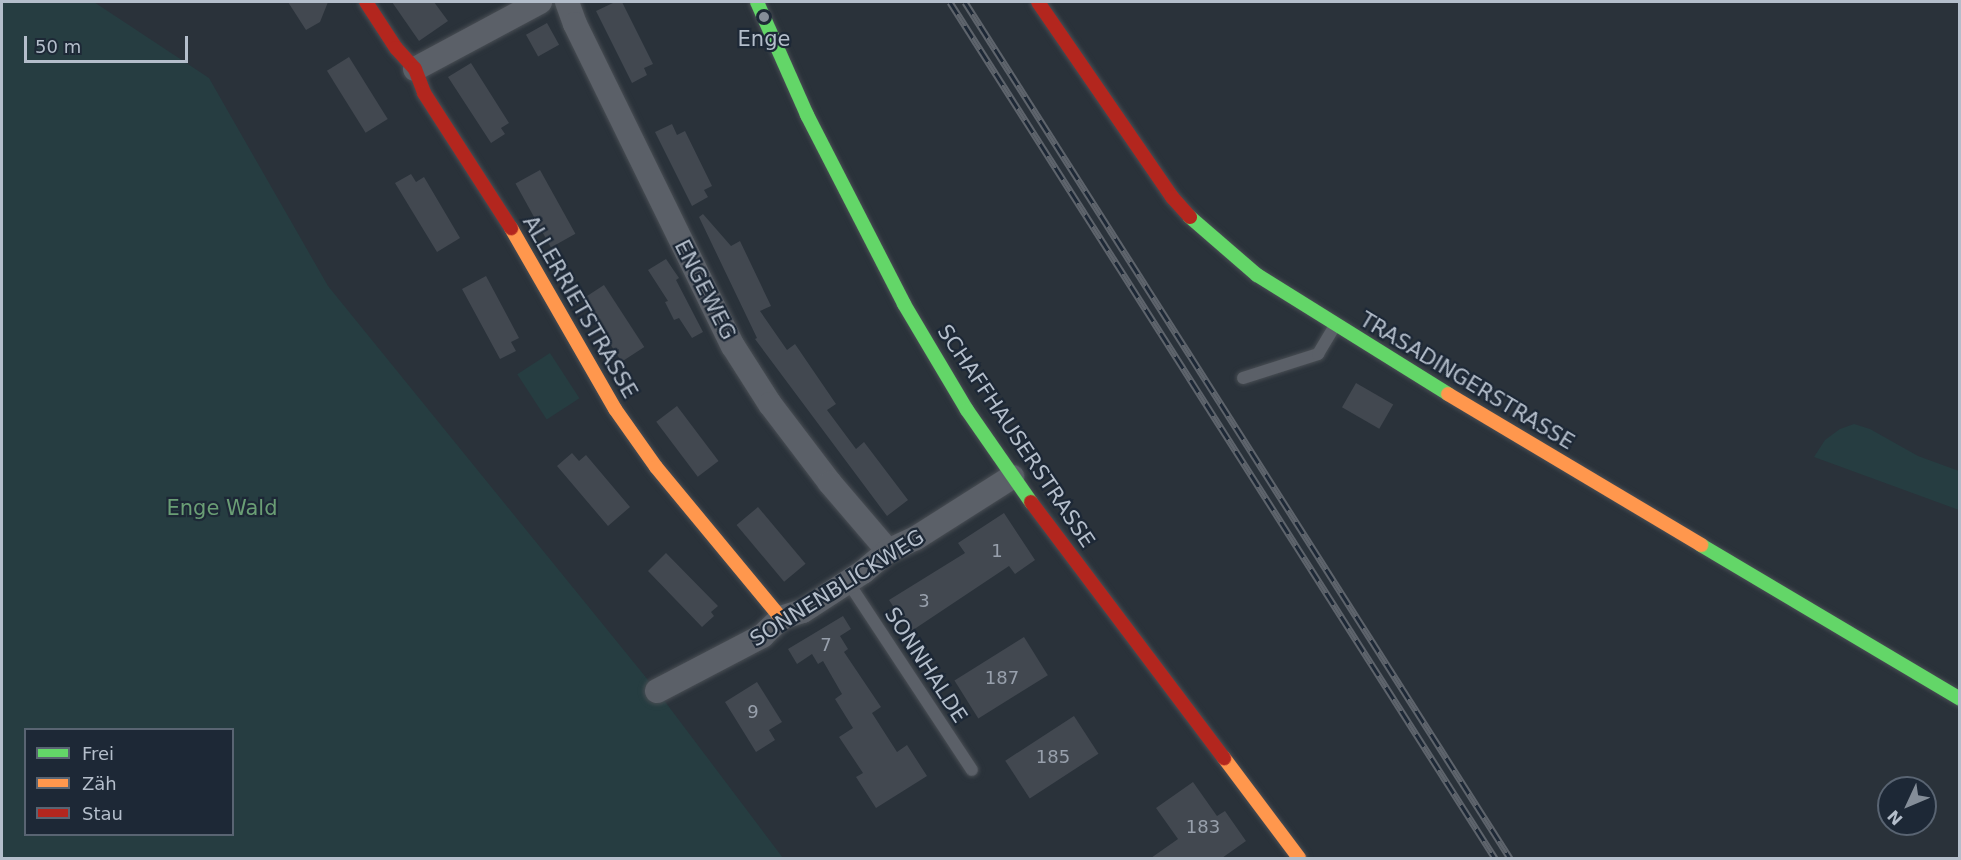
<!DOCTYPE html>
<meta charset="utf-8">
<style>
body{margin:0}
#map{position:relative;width:1961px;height:860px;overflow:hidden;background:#2a323a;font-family:"DejaVu Sans",sans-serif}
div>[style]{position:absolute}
.green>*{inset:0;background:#263d41;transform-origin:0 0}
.building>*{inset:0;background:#424850;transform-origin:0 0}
.roads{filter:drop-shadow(0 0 2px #494e54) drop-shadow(0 0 2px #494e54)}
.lane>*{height:12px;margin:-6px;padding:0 6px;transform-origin:6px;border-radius:6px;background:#5b6068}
.street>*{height:24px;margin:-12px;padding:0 12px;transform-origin:12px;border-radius:12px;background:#5b6068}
.fast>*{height:14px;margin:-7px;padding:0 7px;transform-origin:7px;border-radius:7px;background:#63d668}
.slow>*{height:14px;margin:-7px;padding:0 7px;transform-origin:7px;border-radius:7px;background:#ff974d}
.jam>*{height:14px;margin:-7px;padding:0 7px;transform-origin:7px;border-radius:7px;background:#b3261e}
.rail>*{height:7px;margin-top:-3.5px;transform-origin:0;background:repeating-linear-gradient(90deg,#1d2836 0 14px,#5e646c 0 28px);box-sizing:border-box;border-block:2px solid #5e646c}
.dots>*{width:16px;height:16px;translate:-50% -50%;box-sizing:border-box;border:3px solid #1d2836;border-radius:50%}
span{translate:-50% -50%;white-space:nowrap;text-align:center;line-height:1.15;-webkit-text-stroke:4.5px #1d2836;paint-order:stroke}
.number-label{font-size:18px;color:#98a0ac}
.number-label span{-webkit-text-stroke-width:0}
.poi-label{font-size:21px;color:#b4becb}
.street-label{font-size:21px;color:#b4becb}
.park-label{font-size:21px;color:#6a9e75}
.frame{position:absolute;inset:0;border:3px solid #b4becb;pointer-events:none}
.legend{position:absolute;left:24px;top:728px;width:210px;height:108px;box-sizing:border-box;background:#1d2836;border:2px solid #596472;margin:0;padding:8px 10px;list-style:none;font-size:18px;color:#b4becb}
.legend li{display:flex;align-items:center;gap:12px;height:30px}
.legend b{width:30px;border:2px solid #596472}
.north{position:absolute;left:1877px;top:776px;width:60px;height:60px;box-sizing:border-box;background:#1d2836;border:2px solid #596472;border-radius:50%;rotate:226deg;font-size:16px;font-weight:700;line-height:24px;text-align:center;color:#b4becb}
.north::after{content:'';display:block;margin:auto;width:21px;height:27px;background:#848d98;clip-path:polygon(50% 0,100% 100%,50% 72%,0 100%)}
.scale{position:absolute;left:24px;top:36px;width:164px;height:27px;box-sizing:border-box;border:3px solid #b4becb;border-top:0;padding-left:8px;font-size:18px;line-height:21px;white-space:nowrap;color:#b4becb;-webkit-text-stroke:4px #1d2836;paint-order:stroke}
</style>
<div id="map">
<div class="green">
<div style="clip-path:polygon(evenodd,2px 2px,94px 2px,209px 78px,328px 286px,657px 691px,783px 858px,2px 858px,2px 2px,26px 730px,232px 730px,232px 834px,26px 834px,26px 730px)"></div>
<div style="left:550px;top:353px;width:54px;height:39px;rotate:57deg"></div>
<div style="clip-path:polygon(1854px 424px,1870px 429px,1918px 456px,1959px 471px,1959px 510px,1814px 457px,1825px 440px,1840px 429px)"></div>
</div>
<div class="building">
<div style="clip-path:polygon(288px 2px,328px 2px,320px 22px,306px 30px)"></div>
<div style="clip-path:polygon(392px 2px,434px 2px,448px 21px,419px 41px)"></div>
<div style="clip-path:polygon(615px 2px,622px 2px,653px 64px,644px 68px,647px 75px,632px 83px,596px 11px)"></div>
<div style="left:547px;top:23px;width:25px;height:24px;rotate:61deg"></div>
<div style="left:349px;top:57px;width:73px;height:26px;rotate:58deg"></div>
<div style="clip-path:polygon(471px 63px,509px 123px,501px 128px,505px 134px,491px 143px,448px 77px)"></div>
<div style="clip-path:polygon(672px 124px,677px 135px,685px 131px,712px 186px,704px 190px,708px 197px,692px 206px,655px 132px)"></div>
<div style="left:540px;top:170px;width:73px;height:28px;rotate:61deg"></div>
<div style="clip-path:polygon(411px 174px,416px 182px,424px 177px,460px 238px,437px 252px,395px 183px)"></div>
<div style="clip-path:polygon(703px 214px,731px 246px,740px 241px,771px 306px,760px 311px,787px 350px,795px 344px,836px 404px,827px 410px,856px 449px,864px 442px,908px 500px,887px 516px,755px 339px,757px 338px,699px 217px)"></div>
<div style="clip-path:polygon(666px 259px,679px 278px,676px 280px,703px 332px,692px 338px,679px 318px,674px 320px,665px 302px,668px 301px,648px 270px)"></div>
<div style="clip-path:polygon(486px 276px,519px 338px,511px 342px,516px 351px,500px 359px,462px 289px)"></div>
<div style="left:604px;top:285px;width:74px;height:27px;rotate:57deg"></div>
<div style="left:1356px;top:383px;width:43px;height:28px;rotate:30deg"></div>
<div style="left:677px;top:406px;width:69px;height:26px;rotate:53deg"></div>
<div style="clip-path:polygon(572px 453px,579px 461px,586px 455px,630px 507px,608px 526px,557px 466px)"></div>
<div style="left:758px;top:507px;width:74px;height:28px;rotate:50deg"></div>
<div style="clip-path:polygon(1004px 513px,1035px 560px,1015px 574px,1009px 566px,910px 632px,889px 600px,965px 553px,958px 543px)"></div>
<div style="clip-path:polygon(666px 553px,718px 606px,711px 612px,714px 616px,702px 627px,648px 571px)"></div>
<div style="clip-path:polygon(843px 616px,851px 629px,840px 636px,848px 649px,844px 652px,881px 707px,872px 713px,897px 752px,907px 745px,927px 776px,876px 808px,856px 777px,863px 773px,839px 737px,853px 728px,835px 699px,842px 694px,823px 661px,818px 664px,812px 654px,797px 664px,788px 649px)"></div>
<div style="left:1024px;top:637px;width:45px;height:82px;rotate:58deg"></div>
<div style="clip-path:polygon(757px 682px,782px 722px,769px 730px,775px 740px,756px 752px,725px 702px)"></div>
<div style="left:1074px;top:716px;width:45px;height:82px;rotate:57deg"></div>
<div style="clip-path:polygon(1193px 782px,1217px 816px,1225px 811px,1246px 841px,1222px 858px,1151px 858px,1178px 839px,1156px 808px)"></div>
</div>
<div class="roads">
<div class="lane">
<div style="left:1243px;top:378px;width:79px;rotate:-17.7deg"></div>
<div style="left:1318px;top:354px;width:33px;rotate:-59deg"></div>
<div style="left:848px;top:582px;width:225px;rotate:56.6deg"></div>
</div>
<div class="street">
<div style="left:567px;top:2px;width:23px;rotate:70deg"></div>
<div style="left:575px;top:24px;width:359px;rotate:63.9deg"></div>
<div style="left:733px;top:346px;width:69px;rotate:57.5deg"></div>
<div style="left:770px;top:404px;width:99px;rotate:52.8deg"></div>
<div style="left:830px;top:483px;width:89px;rotate:49.5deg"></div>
<div style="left:415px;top:69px;width:142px;rotate:-28.2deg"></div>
<div style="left:657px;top:691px;width:119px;rotate:-27.6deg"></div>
<div style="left:762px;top:636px;width:26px;rotate:-43deg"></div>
<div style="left:781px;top:618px;width:23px;rotate:-18deg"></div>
<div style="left:803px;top:611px;width:72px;rotate:-33deg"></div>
<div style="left:863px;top:572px;width:33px;rotate:-40deg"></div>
<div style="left:888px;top:551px;width:31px;rotate:-25deg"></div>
<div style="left:916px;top:538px;width:114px;rotate:-32.4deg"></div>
</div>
<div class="fast">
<div style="left:757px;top:2px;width:124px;rotate:66.1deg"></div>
<div style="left:807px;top:115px;width:212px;rotate:62.8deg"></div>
<div style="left:904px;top:304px;width:123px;rotate:59.3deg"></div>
<div style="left:967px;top:410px;width:112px;rotate:55.2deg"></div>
<div style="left:1190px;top:217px;width:89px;rotate:40.9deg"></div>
<div style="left:1257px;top:275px;width:225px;rotate:31.9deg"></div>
<div style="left:1701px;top:545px;width:301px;rotate:30.7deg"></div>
</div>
<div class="slow">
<div style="left:511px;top:228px;width:209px;rotate:60.1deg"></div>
<div style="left:615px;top:409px;width:71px;rotate:54.7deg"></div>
<div style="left:656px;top:467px;width:196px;rotate:50.4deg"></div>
<div style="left:1448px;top:394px;width:295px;rotate:30.8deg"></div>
<div style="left:1224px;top:758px;width:125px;rotate:53.1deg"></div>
</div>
<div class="jam">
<div style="left:366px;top:2px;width:55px;rotate:56.9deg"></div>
<div style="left:396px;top:48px;width:28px;rotate:48deg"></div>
<div style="left:415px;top:69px;width:26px;rotate:69deg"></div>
<div style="left:424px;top:93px;width:161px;rotate:57.2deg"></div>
<div style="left:1038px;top:2px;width:237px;rotate:55.5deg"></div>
<div style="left:1172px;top:197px;width:27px;rotate:48deg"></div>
<div style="left:1031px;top:502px;width:321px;rotate:53deg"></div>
</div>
</div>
<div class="rail">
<div style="left:950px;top:2px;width:1015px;rotate:57.52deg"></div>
<div style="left:965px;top:2px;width:1015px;rotate:57.52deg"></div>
</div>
<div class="dots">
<div style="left:764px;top:17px;background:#848d98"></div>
</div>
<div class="number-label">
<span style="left:997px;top:551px">1</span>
<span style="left:924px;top:601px">3</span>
<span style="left:826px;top:645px">7</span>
<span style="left:1002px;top:678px">187</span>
<span style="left:753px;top:712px">9</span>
<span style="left:1053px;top:757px">185</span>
<span style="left:1203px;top:827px">183</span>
</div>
<div class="poi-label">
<span style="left:764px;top:39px">Enge</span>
</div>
<div class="street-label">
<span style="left:705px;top:290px;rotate:63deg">ENGEWEG</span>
<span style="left:580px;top:307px;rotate:60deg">ALLERRIETSTRASSE</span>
<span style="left:1467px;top:381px;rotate:31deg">TRASADINGERSTRASSE</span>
<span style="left:1016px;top:436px;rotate:56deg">SCHAFFHAUSERSTRASSE</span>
<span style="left:837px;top:588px;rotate:-32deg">SONNENBLICKWEG</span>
<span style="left:926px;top:665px;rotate:57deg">SONNHALDE</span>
</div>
<div class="park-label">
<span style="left:222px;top:508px">Enge Wald</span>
</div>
<div class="frame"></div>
<ul class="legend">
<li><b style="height:8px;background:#63d668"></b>Frei</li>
<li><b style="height:8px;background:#ff974d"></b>Zäh</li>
<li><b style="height:8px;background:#b3261e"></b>Stau</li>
</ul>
<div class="north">N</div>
<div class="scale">50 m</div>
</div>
